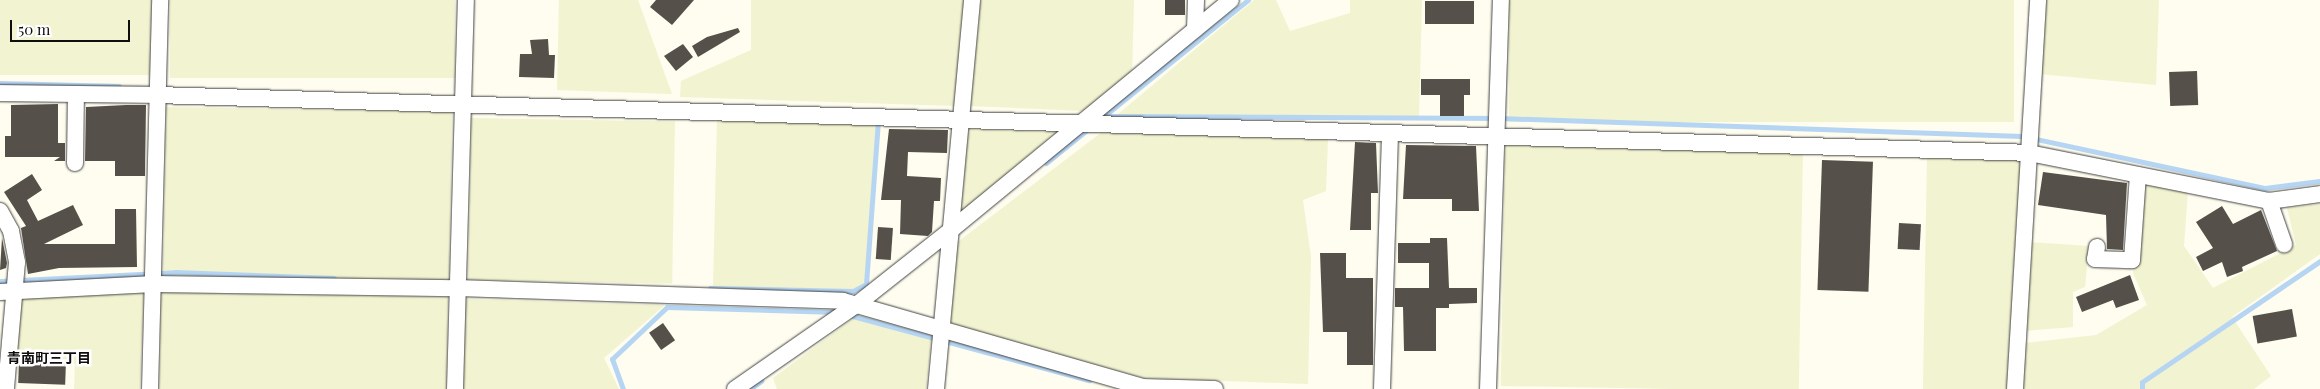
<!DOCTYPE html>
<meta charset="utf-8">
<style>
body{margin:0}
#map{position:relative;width:2320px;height:389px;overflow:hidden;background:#fefdef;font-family:"Playfair Display","Noto Sans JP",serif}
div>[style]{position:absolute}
.farmland>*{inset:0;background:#f2f3d0;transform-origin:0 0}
.stream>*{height:5px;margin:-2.5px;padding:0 2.5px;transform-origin:2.5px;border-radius:2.5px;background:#b6d5f3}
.building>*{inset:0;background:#56504b;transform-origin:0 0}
.roads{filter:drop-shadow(0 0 1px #414141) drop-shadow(0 0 1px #414141)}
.street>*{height:16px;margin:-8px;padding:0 8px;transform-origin:8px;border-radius:8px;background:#fff}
span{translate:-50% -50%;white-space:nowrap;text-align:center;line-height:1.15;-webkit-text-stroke:5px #fff;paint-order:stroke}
.neighbourhood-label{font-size:14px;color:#0e0e0e;font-weight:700}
.scale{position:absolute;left:10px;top:20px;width:120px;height:22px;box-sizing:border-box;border:2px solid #0e0e0e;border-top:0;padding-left:6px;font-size:15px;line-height:18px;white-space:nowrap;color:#0e0e0e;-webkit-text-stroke:4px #fff;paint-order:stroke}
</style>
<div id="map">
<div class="farmland">
<div style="left:0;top:0;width:153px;height:75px"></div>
<div style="left:170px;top:0;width:285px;height:78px"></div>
<div style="clip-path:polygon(559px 0,638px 0,672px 94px,557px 90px)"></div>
<div style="clip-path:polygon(751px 0,965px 0,956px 106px,680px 97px,681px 81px,751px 50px)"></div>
<div style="clip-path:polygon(981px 0,1134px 0,1132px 76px,1083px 111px,970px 106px)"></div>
<div style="clip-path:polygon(1254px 0,1276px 0,1290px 31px,1350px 13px,1350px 0,1422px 0,1419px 116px,1117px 115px)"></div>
<div style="left:1509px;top:0;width:505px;height:122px"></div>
<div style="clip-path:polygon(2044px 0,2159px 0,2156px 85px,2039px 74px)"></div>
<div style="left:166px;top:107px;width:286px;height:169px;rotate:1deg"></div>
<div style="left:471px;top:118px;width:204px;height:162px;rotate:1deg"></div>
<div style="clip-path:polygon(717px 119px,880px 125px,868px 286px,849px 294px,713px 289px)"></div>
<div style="clip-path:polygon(967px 129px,1056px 132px,961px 213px)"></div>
<div style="clip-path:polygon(1102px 132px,1328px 139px,1326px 191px,1303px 200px,1311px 257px,1308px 384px,1144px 378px,949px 325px,955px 244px)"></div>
<div style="left:1505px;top:145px;width:298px;height:241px;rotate:1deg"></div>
<div style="left:1927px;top:157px;width:94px;height:232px;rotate:1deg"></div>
<div style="clip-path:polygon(2142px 183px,2188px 190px,2184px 246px,2213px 288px,2296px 245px,2287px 208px,2320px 204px,2320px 254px,2232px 317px,2271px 376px,2254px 389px,2022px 389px,2025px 343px,2096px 335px,2147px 305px,2133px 273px)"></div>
<div style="clip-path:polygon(2030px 242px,2089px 246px,2085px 287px,2073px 292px,2073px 327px,2024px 331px)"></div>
<div style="clip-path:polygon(144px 292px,140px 389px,74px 389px,75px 364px,17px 353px,20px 298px)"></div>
<div style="left:161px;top:292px;width:287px;height:97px;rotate:1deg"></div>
<div style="clip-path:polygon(465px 299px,665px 305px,604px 358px,619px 389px,463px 389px)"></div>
<div style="clip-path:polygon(859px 314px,932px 334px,926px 389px,777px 389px,773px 378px)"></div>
</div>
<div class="stream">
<div style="left:0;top:83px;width:119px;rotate:1.4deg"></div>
<div style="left:1104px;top:116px;width:185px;rotate:-38.9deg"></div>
<div style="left:1107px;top:116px;width:393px;rotate:0.3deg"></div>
<div style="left:1500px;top:118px;width:522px;rotate:1.97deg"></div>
<div style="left:2022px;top:136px;width:249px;rotate:12.1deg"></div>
<div style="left:2265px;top:188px;width:55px;rotate:-7.3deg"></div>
<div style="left:1046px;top:163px;width:54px;rotate:-39deg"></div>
<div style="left:0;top:281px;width:175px;rotate:-2.9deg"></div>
<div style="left:175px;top:272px;width:159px;rotate:2.2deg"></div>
<div style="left:710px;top:288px;width:143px;rotate:1.2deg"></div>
<div style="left:853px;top:291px;width:15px;rotate:-28deg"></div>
<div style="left:866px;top:284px;width:163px;rotate:-85.8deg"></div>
<div style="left:849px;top:315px;width:249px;rotate:15.2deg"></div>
<div style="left:623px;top:389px;width:32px;rotate:-110deg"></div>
<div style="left:612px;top:359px;width:76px;rotate:-43.4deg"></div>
<div style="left:667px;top:307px;width:171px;rotate:1.7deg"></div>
<div style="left:750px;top:389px;width:14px;rotate:-36deg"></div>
<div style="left:2142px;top:389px;width:7px;rotate:-90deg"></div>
<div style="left:2142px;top:382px;width:215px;rotate:-34.2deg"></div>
</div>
<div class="building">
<div style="clip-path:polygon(656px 0,694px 0,672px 25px,650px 7px)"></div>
<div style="left:1165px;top:0;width:20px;height:15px"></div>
<div style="left:1425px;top:1px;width:49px;height:23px"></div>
<div style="clip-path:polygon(738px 28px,740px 32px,698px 57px,692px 46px,707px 37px)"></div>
<div style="clip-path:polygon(548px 39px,549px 55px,555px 55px,554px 78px,519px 77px,520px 54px,532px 54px,530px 40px)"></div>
<div style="clip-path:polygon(683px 44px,693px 57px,676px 71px,664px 56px)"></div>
<div style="left:2197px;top:71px;width:34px;height:28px;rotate:88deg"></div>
<div style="clip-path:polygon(1421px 79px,1470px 79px,1470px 95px,1464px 95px,1464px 116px,1440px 116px,1440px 95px,1421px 95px)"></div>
<div style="clip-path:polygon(58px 104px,58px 143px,65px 143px,65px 161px,54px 161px,60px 157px,5px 157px,5px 136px,11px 136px,11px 105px)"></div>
<div style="clip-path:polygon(126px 105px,146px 105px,145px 176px,115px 176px,115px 161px,85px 161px,86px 107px)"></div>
<div style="clip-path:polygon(889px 129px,948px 130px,947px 153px,908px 152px,907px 176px,941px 178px,940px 201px,934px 201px,932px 232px,928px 236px,900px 234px,901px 200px,881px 200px)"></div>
<div style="clip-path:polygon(1355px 142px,1376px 143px,1378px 193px,1371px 193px,1371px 230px,1350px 230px)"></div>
<div style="clip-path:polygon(1406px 145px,1476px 146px,1479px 211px,1452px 211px,1452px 199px,1403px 199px)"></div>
<div style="left:1822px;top:160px;width:51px;height:130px;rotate:2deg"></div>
<div style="clip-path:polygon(2043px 172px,2127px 183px,2123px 250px,2107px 249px,2106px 215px,2038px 205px)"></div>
<div style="clip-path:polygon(32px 174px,42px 190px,27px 200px,38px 221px,73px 205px,83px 225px,44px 244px,115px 244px,115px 209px,136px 209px,137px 267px,59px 268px,28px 274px,21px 228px,26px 226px,4px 192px)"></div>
<div style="clip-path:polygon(2222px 206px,2233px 224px,2261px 210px,2277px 251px,2242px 267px,2243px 271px,2227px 277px,2222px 262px,2203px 271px,2196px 257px,2213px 248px,2196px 222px)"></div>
<div style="left:1899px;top:223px;width:22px;height:26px;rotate:3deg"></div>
<div style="left:878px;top:227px;width:15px;height:32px;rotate:4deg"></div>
<div style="clip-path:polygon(2px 238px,7px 263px,6px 268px,0 270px)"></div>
<div style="clip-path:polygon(1430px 238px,1447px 238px,1449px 288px,1477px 288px,1477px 303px,1449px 304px,1449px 308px,1436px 308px,1436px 351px,1404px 351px,1403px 307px,1395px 307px,1395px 288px,1429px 288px,1429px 263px,1398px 263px,1398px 243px,1430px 243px)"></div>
<div style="clip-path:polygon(1320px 253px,1346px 253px,1346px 278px,1373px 278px,1373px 365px,1347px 365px,1347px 332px,1323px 332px)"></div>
<div style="clip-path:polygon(2130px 275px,2139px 300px,2116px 308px,2113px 300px,2082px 312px,2076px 297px)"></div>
<div style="left:2292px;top:309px;width:28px;height:40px;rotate:80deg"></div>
<div style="left:663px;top:323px;width:21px;height:17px;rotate:55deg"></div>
<div style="left:19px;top:360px;width:47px;height:23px;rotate:2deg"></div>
</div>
<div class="roads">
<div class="street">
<div style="left:1195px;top:29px;width:29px;rotate:-88deg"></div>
<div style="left:0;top:93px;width:156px;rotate:0.7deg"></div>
<div style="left:156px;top:95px;width:1874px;rotate:1.77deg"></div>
<div style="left:2029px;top:153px;width:245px;rotate:11.3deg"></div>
<div style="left:2269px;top:201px;width:51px;rotate:-7.8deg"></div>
<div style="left:75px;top:163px;width:69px;rotate:-89.2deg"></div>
<div style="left:2269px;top:201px;width:46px;rotate:70.8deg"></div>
<div style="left:0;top:211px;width:23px;rotate:61deg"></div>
<div style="left:11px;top:231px;width:32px;rotate:79deg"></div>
<div style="left:17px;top:262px;width:127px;rotate:95deg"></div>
<div style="left:2097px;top:247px;width:12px;rotate:99deg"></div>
<div style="left:2095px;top:259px;width:37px;rotate:2deg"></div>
<div style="left:2132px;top:260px;width:85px;rotate:-86deg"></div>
<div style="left:0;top:292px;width:154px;rotate:-3deg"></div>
<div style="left:154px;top:284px;width:303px;rotate:0.8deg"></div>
<div style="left:457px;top:288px;width:386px;rotate:1.9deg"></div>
<div style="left:843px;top:301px;width:311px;rotate:16deg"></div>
<div style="left:1142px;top:387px;width:73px;rotate:1.6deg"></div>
<div style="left:150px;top:389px;width:389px;rotate:-88.5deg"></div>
<div style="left:455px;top:389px;width:389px;rotate:-88.4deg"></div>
<div style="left:735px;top:389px;width:147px;rotate:-34.8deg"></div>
<div style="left:856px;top:305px;width:121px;rotate:-38.3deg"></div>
<div style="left:951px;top:230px;width:362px;rotate:-39.4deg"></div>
<div style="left:936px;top:389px;width:391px;rotate:-84.7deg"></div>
<div style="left:1382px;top:389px;width:255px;rotate:-88.2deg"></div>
<div style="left:1488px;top:389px;width:389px;rotate:-88.1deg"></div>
<div style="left:2015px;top:389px;width:390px;rotate:-86.6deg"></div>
</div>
</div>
<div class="neighbourhood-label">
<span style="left:49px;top:358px">青南町三丁目</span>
</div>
<div class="scale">50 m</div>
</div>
